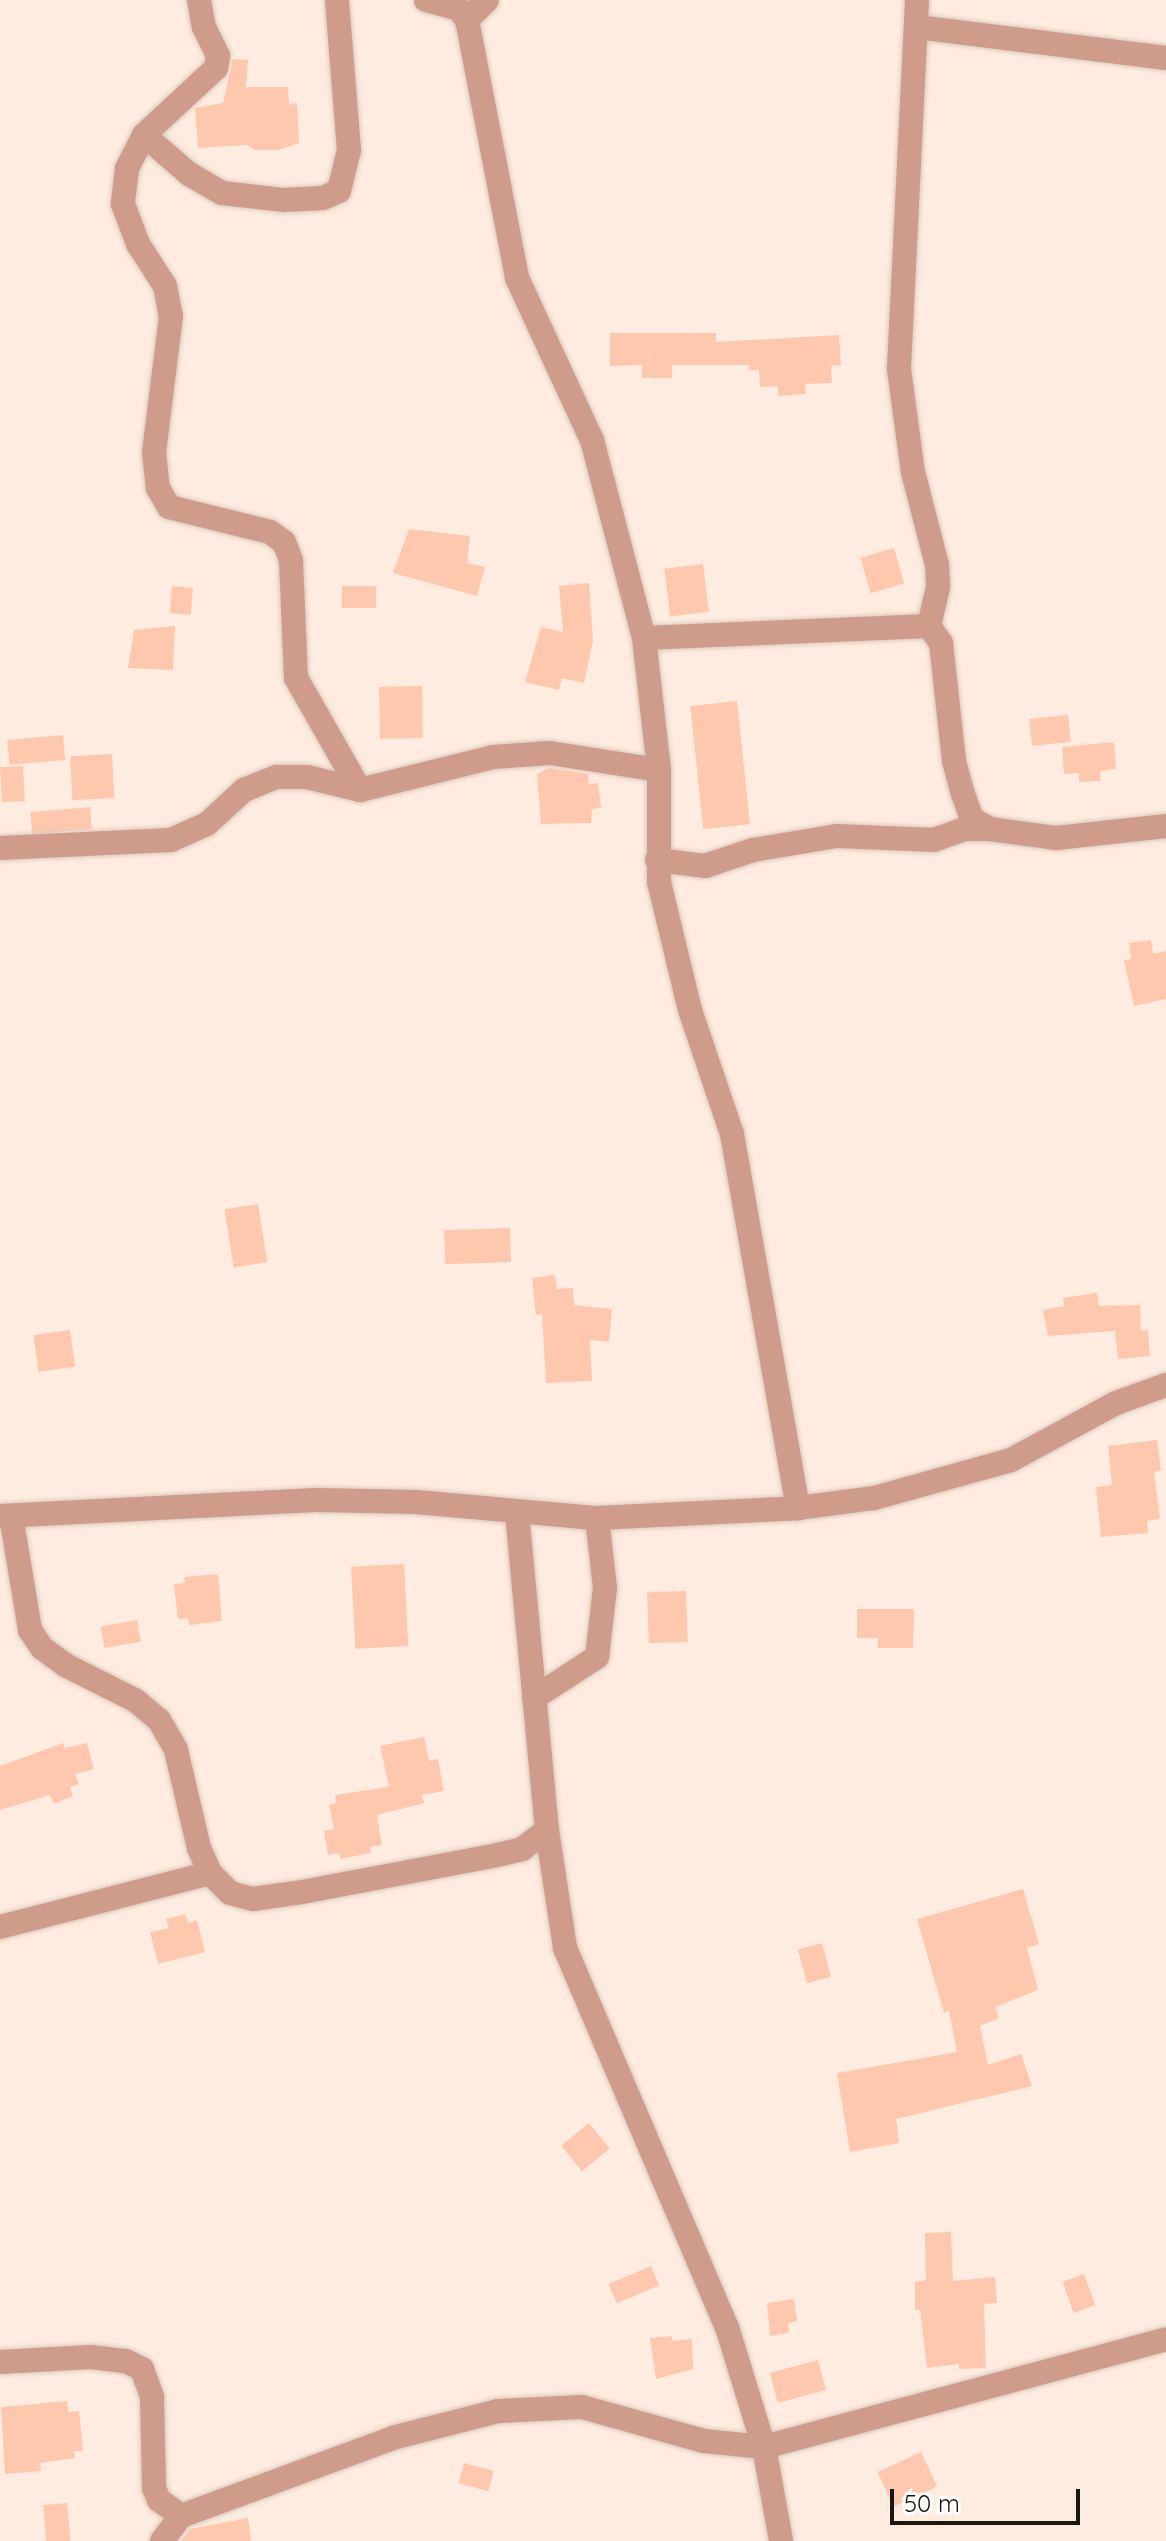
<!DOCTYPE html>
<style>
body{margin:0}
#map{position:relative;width:1166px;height:2541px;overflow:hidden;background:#ffece0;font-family:Quicksand,sans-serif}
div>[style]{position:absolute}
.building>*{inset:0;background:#fec8ae;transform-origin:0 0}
.roads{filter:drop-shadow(0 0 2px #dbcabf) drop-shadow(0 0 2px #dbcabf)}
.minor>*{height:24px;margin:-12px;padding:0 12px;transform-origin:12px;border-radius:12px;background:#cf9b8b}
span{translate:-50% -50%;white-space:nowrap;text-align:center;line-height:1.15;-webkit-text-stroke:6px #fdfdfd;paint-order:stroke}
.scale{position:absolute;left:890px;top:2489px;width:190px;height:36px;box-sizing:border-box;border:4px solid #1c1611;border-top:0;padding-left:10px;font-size:24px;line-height:28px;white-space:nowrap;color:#1c1611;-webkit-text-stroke:6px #fdfdfd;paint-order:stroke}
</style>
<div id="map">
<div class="building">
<div style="clip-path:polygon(233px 59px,248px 60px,246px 87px,288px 87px,289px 104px,297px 103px,299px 143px,278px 150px,254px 150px,247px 145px,198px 148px,195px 108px,223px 103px)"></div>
<div style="clip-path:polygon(610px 333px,716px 333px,716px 342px,839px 335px,841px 365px,831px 366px,832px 383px,805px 384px,806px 394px,778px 396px,778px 386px,760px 387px,759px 370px,749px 370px,749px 365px,672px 365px,672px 378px,642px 378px,642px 365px,610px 366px)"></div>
<div style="clip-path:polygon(409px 529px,470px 536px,467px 563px,485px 567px,477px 596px,393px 573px)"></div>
<div style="left:894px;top:548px;width:37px;height:35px;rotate:74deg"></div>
<div style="left:703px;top:564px;width:48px;height:39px;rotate:83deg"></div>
<div style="clip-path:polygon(589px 583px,593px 641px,584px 683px,562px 678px,559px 690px,525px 682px,541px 627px,563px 632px,559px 586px)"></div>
<div style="left:172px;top:586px;width:21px;height:27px;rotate:5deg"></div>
<div style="left:342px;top:586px;width:34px;height:22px"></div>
<div style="clip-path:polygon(175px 626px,173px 670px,128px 668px,134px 630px)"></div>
<div style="left:422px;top:686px;width:52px;height:43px;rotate:89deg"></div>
<div style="left:737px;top:701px;width:124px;height:47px;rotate:84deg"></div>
<div style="left:1068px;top:715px;width:27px;height:39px;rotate:84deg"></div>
<div style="left:63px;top:735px;width:25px;height:56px;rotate:85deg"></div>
<div style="clip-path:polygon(1114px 742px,1116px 769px,1100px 771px,1101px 781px,1079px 782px,1079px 773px,1064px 774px,1062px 747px)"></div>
<div style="left:112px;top:754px;width:44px;height:42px;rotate:87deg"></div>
<div style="left:23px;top:766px;width:35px;height:23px;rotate:87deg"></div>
<div style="clip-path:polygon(549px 768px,588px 774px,589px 784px,598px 783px,601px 808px,592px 809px,591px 823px,541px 824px,537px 774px)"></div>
<div style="left:90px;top:807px;width:22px;height:60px;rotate:85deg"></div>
<div style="clip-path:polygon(1151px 940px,1153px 954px,1166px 951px,1166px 999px,1134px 1006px,1124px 960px,1131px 959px,1129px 943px)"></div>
<div style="left:258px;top:1204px;width:59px;height:34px;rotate:81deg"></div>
<div style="left:510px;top:1228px;width:34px;height:66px;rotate:88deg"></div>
<div style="clip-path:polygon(555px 1275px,557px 1289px,573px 1288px,574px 1305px,612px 1309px,609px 1342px,590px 1340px,592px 1381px,546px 1383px,542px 1314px,536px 1315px,532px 1278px)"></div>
<div style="clip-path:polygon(1097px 1293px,1099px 1306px,1140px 1305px,1141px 1331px,1148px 1330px,1150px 1356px,1118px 1359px,1115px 1331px,1048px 1336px,1043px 1310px,1064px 1306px,1063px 1298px)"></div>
<div style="left:70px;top:1330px;width:37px;height:37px;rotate:82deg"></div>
<div style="clip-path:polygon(1157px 1440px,1161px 1471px,1154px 1472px,1160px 1519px,1147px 1521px,1148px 1533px,1101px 1537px,1096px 1487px,1112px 1485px,1108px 1446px)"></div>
<div style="left:404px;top:1564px;width:82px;height:53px;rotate:87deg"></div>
<div style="clip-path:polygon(218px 1574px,222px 1621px,189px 1625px,188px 1618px,178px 1619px,174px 1584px,185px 1583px,184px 1577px)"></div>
<div style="left:686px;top:1591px;width:51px;height:39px;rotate:88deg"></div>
<div style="clip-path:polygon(857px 1609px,914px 1609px,913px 1648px,878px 1648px,878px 1638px,857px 1638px)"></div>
<div style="left:137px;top:1620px;width:22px;height:37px;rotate:80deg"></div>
<div style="clip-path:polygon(424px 1737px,429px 1761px,438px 1759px,444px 1791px,422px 1795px,424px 1803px,377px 1815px,382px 1845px,370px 1847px,371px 1853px,340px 1859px,339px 1853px,328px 1855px,324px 1831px,334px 1829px,329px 1805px,336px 1803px,335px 1795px,389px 1787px,380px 1746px)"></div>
<div style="clip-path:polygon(63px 1743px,65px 1748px,87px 1743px,94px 1769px,75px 1774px,79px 1784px,70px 1787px,73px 1796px,54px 1804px,50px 1795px,0 1810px,0 1766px)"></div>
<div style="clip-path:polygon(1023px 1889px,1039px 1944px,1027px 1948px,1038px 1990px,995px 2007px,999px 2018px,980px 2026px,988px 2065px,1021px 2054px,1032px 2086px,896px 2119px,899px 2143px,850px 2152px,837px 2073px,957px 2052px,949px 2011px,944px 2013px,917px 1919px)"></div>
<div style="clip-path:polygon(185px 1914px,188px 1923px,197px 1920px,205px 1952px,158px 1964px,150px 1932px,169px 1928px,166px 1919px)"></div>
<div style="left:822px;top:1943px;width:35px;height:25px;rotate:75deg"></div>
<div style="left:589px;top:2123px;width:33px;height:36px;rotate:51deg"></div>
<div style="clip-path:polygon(951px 2232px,953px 2281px,995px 2277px,997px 2303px,984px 2304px,986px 2368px,959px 2369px,959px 2364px,927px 2368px,920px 2310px,915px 2310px,915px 2282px,926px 2280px,925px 2233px)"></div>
<div style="left:651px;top:2266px;width:21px;height:46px;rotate:67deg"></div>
<div style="left:1084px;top:2274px;width:33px;height:23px;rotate:70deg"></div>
<div style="clip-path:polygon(794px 2299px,797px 2321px,788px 2323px,789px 2333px,770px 2336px,767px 2303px)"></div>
<div style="clip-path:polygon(672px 2336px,672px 2341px,692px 2339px,693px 2369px,656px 2379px,650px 2338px)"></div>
<div style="left:818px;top:2360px;width:31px;height:50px;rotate:75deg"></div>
<div style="clip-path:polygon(67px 2401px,69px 2412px,79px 2411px,83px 2451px,74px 2451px,75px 2458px,40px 2463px,41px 2471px,5px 2474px,1px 2407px)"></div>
<div style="left:921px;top:2452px;width:38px;height:48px;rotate:65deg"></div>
<div style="left:464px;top:2463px;width:31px;height:21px;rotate:15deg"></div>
<div style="left:67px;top:2503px;width:38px;height:24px;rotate:85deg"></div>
<div style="clip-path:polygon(248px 2518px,251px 2541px,181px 2541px,190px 2529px)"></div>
</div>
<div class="roads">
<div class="minor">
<div style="left:199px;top:0;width:27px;rotate:80deg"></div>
<div style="left:204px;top:27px;width:32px;rotate:64deg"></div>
<div style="left:218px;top:56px;width:12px;rotate:99deg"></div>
<div style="left:216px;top:68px;width:98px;rotate:137.1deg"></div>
<div style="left:144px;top:135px;width:38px;rotate:117deg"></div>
<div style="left:127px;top:169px;width:35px;rotate:97deg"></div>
<div style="left:123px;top:204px;width:43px;rotate:69.4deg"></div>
<div style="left:138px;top:244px;width:50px;rotate:57.3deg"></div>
<div style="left:165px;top:286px;width:31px;rotate:79deg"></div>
<div style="left:171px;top:316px;width:137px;rotate:97.1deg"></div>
<div style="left:154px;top:452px;width:36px;rotate:84deg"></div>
<div style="left:158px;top:488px;width:22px;rotate:60deg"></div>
<div style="left:169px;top:507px;width:104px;rotate:13.9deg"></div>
<div style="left:270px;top:532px;width:17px;rotate:36deg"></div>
<div style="left:284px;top:542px;width:19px;rotate:69deg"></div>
<div style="left:291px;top:560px;width:118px;rotate:87.6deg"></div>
<div style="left:296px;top:678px;width:129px;rotate:60.3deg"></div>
<div style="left:426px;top:0;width:34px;rotate:15deg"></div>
<div style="left:459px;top:9px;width:14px;rotate:54deg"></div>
<div style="left:467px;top:20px;width:263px;rotate:79deg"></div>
<div style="left:517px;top:278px;width:179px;rotate:65.2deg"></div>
<div style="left:592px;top:440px;width:205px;rotate:75.3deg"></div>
<div style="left:644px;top:638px;width:133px;rotate:83.5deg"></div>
<div style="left:659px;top:770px;width:112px;rotate:90deg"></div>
<div style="left:659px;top:882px;width:132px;rotate:76.4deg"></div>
<div style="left:690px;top:1010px;width:131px;rotate:71.3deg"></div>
<div style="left:732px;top:1134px;width:380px;rotate:80deg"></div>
<div style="left:917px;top:0;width:369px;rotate:92.8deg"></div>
<div style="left:899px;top:369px;width:104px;rotate:82.3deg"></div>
<div style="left:913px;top:472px;width:96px;rotate:75.5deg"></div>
<div style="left:937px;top:565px;width:22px;rotate:87deg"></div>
<div style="left:938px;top:587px;width:40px;rotate:103deg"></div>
<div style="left:467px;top:20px;width:28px;rotate:-45deg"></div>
<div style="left:917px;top:27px;width:251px;rotate:7.1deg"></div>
<div style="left:144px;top:135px;width:60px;rotate:40.9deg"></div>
<div style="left:189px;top:174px;width:38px;rotate:30deg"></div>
<div style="left:222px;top:193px;width:61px;rotate:6.5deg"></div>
<div style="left:283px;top:200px;width:40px;rotate:-2.9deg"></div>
<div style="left:323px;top:198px;width:17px;rotate:-24deg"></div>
<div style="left:339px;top:191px;width:42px;rotate:-76.3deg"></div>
<div style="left:349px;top:150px;width:150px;rotate:-94.6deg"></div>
<div style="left:644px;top:638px;width:285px;rotate:-2.4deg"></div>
<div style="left:929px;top:626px;width:21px;rotate:55deg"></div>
<div style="left:941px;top:643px;width:119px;rotate:83.7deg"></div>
<div style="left:954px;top:761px;width:34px;rotate:75deg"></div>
<div style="left:963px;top:794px;width:27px;rotate:70deg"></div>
<div style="left:972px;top:819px;width:21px;rotate:29deg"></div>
<div style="left:0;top:848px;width:171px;rotate:-2.7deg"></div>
<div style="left:171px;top:840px;width:39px;rotate:-24deg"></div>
<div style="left:207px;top:824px;width:50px;rotate:-42.6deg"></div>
<div style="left:244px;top:790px;width:35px;rotate:-22deg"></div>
<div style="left:277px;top:777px;width:30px"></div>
<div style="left:307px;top:777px;width:55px;rotate:13.8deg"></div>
<div style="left:360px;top:790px;width:137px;rotate:-13.9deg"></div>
<div style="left:493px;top:757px;width:57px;rotate:-4deg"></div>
<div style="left:550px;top:753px;width:110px;rotate:8.9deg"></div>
<div style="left:657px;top:860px;width:48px;rotate:7.1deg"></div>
<div style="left:705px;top:866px;width:51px;rotate:-18.4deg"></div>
<div style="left:753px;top:850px;width:85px;rotate:-9.5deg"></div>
<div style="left:837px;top:836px;width:97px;rotate:2.4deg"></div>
<div style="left:934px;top:840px;width:33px;rotate:-20deg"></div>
<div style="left:965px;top:829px;width:25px"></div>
<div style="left:990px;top:829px;width:67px;rotate:7.8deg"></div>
<div style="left:1056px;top:838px;width:111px;rotate:-6.2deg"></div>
<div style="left:517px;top:1513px;width:318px;rotate:84.6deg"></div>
<div style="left:547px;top:1830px;width:119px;rotate:81.3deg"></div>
<div style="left:565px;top:1948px;width:412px;rotate:66.9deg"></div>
<div style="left:727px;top:2327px;width:126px;rotate:72.9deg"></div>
<div style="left:764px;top:2447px;width:96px;rotate:79.7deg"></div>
<div style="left:0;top:1516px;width:316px;rotate:-2.9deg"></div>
<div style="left:316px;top:1500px;width:100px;rotate:1.1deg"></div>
<div style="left:416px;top:1502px;width:182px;rotate:5.1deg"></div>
<div style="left:597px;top:1518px;width:201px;rotate:-2.8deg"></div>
<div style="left:798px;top:1508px;width:77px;rotate:-7.5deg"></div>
<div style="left:874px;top:1498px;width:142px;rotate:-15.5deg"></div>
<div style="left:1011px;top:1460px;width:119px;rotate:-28.5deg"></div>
<div style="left:1116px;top:1403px;width:53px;rotate:-19.8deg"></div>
<div style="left:11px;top:1516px;width:116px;rotate:80.5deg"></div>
<div style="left:30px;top:1630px;width:22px;rotate:56deg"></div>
<div style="left:42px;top:1648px;width:29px;rotate:36deg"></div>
<div style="left:65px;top:1665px;width:78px;rotate:26.6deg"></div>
<div style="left:135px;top:1700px;width:31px;rotate:40deg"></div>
<div style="left:159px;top:1720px;width:34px;rotate:60deg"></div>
<div style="left:176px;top:1750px;width:101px;rotate:76.8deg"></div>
<div style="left:199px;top:1848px;width:27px;rotate:66deg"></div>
<div style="left:210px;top:1873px;width:28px;rotate:45deg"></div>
<div style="left:230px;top:1893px;width:24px;rotate:15deg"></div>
<div style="left:253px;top:1899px;width:49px;rotate:-8.1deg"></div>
<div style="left:302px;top:1892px;width:198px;rotate:-10.7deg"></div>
<div style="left:497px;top:1855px;width:26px;rotate:-13deg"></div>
<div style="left:522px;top:1849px;width:31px;rotate:-37deg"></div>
<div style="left:534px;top:1698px;width:75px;rotate:-33.1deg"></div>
<div style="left:597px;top:1657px;width:69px;rotate:-83.4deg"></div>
<div style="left:605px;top:1588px;width:70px;rotate:-96.5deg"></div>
<div style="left:0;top:1927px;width:217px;rotate:-14.4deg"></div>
<div style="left:0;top:2362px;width:91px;rotate:-3.1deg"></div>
<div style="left:91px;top:2357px;width:35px;rotate:7deg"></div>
<div style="left:126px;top:2361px;width:18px;rotate:27deg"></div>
<div style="left:142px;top:2369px;width:30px;rotate:70deg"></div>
<div style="left:152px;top:2397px;width:91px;rotate:88.7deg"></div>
<div style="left:154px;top:2488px;width:13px;rotate:67deg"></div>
<div style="left:159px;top:2500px;width:27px;rotate:36deg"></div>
<div style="left:162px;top:2541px;width:31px;rotate:-53deg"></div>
<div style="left:181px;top:2516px;width:229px;rotate:-20.2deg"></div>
<div style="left:396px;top:2437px;width:105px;rotate:-14.3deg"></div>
<div style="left:498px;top:2411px;width:84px;rotate:-2.7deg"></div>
<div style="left:582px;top:2407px;width:127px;rotate:15.6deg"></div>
<div style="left:704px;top:2441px;width:60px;rotate:5.7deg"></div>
<div style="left:764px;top:2447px;width:416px;rotate:-15deg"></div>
</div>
</div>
<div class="scale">50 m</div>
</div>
